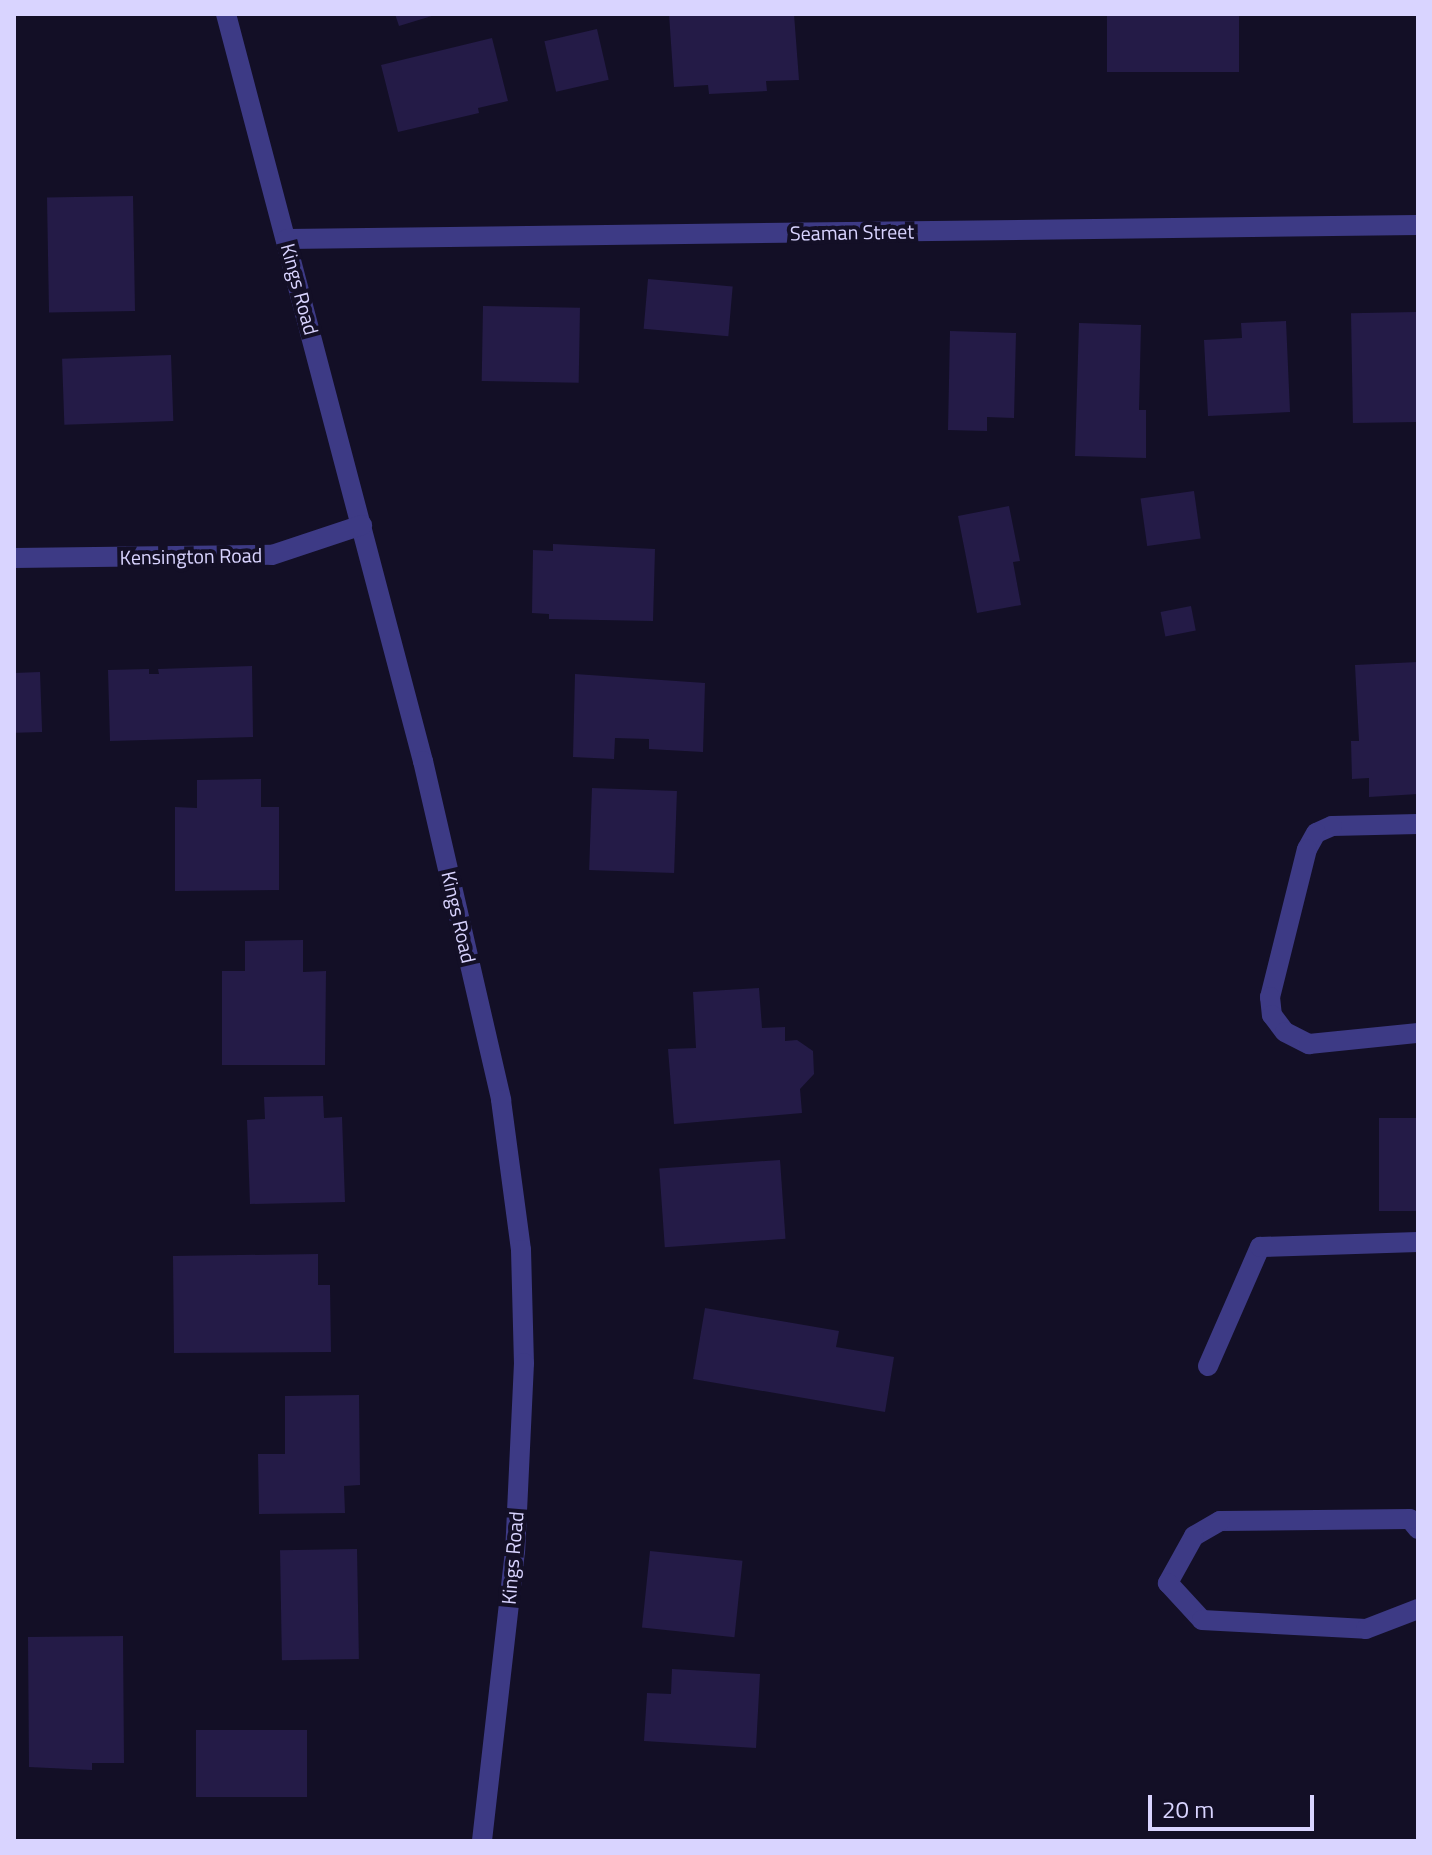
<!DOCTYPE html>
<style>
body{margin:0}
#map{position:relative;width:1432px;height:1855px;overflow:hidden;background:#130f26;font-family:"Titillium Web",sans-serif}
div>[style]{position:absolute}
.building>*{inset:0;background:#241b47;transform-origin:0 0}
.lane>*{height:20px;margin:-10px;padding:0 10px;transform-origin:10px;border-radius:10px;background:#3d3a85}
.street>*{height:20px;margin:-10px;padding:0 10px;transform-origin:10px;border-radius:10px;background:#3d3a85}
span{translate:-50% -50%;white-space:nowrap;text-align:center;line-height:1.15;-webkit-text-stroke:8px #130f26;paint-order:stroke}
.street-label{font-size:20px;color:#d9d4ff}
.frame{position:absolute;inset:0;border:16px solid #d9d4ff;pointer-events:none}
.scale{position:absolute;left:1148px;top:1795px;width:166px;height:36px;box-sizing:border-box;border:4px solid #d9d4ff;border-top:0;padding-left:10px;font-size:24px;line-height:28px;white-space:nowrap;color:#d9d4ff;-webkit-text-stroke:6px #130f26;paint-order:stroke}
</style>
<div id="map">
<div class="building">
<div style="clip-path:polygon(395px 14px,435px 14px,435px 15px,399px 26px)"></div>
<div style="clip-path:polygon(669px 14px,794px 14px,799px 80px,766px 81px,767px 91px,709px 94px,708px 85px,674px 87px)"></div>
<div style="left:1107px;top:14px;width:132px;height:58px"></div>
<div style="left:597px;top:29px;width:52px;height:54px;rotate:77deg"></div>
<div style="clip-path:polygon(492px 38px,508px 101px,478px 108px,479px 113px,398px 132px,381px 65px)"></div>
<div style="left:133px;top:196px;width:115px;height:86px;rotate:89deg"></div>
<div style="left:648px;top:279px;width:85px;height:50px;rotate:5deg"></div>
<div style="left:483px;top:306px;width:97px;height:75px;rotate:1deg"></div>
<div style="left:1416px;top:312px;width:110px;height:65px;rotate:89deg"></div>
<div style="clip-path:polygon(1286px 321px,1290px 412px,1208px 416px,1204px 340px,1242px 338px,1241px 323px)"></div>
<div style="clip-path:polygon(1079px 323px,1141px 325px,1139px 410px,1146px 410px,1146px 458px,1075px 456px)"></div>
<div style="clip-path:polygon(950px 331px,1016px 333px,1014px 418px,987px 417px,987px 431px,948px 430px)"></div>
<div style="left:171px;top:355px;width:66px;height:109px;rotate:88deg"></div>
<div style="left:1194px;top:491px;width:48px;height:54px;rotate:82deg"></div>
<div style="clip-path:polygon(1009px 506px,1020px 561px,1013px 562px,1021px 605px,977px 613px,958px 516px)"></div>
<div style="clip-path:polygon(553px 544px,655px 549px,653px 621px,549px 619px,549px 614px,532px 613px,533px 550px,553px 551px)"></div>
<div style="left:1191px;top:606px;width:25px;height:31px;rotate:79deg"></div>
<div style="clip-path:polygon(1418px 662px,1418px 794px,1369px 797px,1369px 778px,1352px 779px,1351px 741px,1359px 741px,1355px 665px)"></div>
<div style="clip-path:polygon(252px 666px,253px 737px,110px 741px,108px 670px,149px 669px,149px 674px,159px 674px,158px 669px)"></div>
<div style="left:40px;top:672px;width:60px;height:26px;rotate:88deg"></div>
<div style="clip-path:polygon(575px 674px,705px 683px,703px 752px,649px 749px,649px 739px,615px 738px,614px 759px,573px 757px)"></div>
<div style="clip-path:polygon(261px 779px,261px 807px,279px 807px,279px 890px,175px 891px,175px 807px,197px 808px,197px 780px)"></div>
<div style="left:592px;top:788px;width:85px;height:82px;rotate:2deg"></div>
<div style="clip-path:polygon(303px 940px,303px 972px,326px 971px,325px 1065px,222px 1065px,222px 971px,245px 971px,245px 941px)"></div>
<div style="clip-path:polygon(759px 988px,762px 1028px,785px 1027px,785px 1041px,797px 1040px,813px 1051px,814px 1074px,800px 1089px,802px 1113px,674px 1124px,668px 1049px,696px 1048px,693px 992px)"></div>
<div style="clip-path:polygon(323px 1096px,324px 1118px,342px 1117px,345px 1202px,250px 1204px,247px 1120px,265px 1119px,264px 1097px)"></div>
<div style="left:1418px;top:1118px;width:93px;height:39px;rotate:90deg"></div>
<div style="left:780px;top:1160px;width:79px;height:121px;rotate:86deg"></div>
<div style="clip-path:polygon(318px 1254px,318px 1285px,330px 1285px,331px 1352px,174px 1353px,173px 1256px)"></div>
<div style="clip-path:polygon(705px 1308px,839px 1331px,836px 1347px,894px 1357px,885px 1412px,693px 1379px)"></div>
<div style="clip-path:polygon(359px 1395px,360px 1485px,344px 1486px,345px 1513px,259px 1514px,258px 1454px,285px 1454px,285px 1396px)"></div>
<div style="left:357px;top:1549px;width:110px;height:77px;rotate:89deg"></div>
<div style="left:650px;top:1551px;width:93px;height:77px;rotate:6deg"></div>
<div style="clip-path:polygon(123px 1636px,124px 1763px,92px 1763px,92px 1770px,29px 1767px,28px 1637px)"></div>
<div style="clip-path:polygon(672px 1669px,760px 1674px,756px 1748px,644px 1741px,647px 1693px,671px 1694px)"></div>
<div style="left:196px;top:1730px;width:111px;height:67px"></div>
</div>
<div class="lane">
<div style="left:1418px;top:824px;width:86px;rotate:178.7deg"></div>
<div style="left:1332px;top:826px;width:17px;rotate:156deg"></div>
<div style="left:1316px;top:833px;width:18px;rotate:119deg"></div>
<div style="left:1307px;top:849px;width:153px;rotate:104deg"></div>
<div style="left:1270px;top:997px;width:18px;rotate:84deg"></div>
<div style="left:1272px;top:1015px;width:21px;rotate:53deg"></div>
<div style="left:1285px;top:1032px;width:27px;rotate:27deg"></div>
<div style="left:1309px;top:1044px;width:110px;rotate:-5.8deg"></div>
<div style="left:1208px;top:1366px;width:130px;rotate:-66.4deg"></div>
<div style="left:1260px;top:1247px;width:158px;rotate:-1.8deg"></div>
<div style="left:1418px;top:1529px;width:13px;rotate:-129deg"></div>
<div style="left:1410px;top:1519px;width:190px;rotate:179.4deg"></div>
<div style="left:1220px;top:1521px;width:30px;rotate:150deg"></div>
<div style="left:1194px;top:1536px;width:54px;rotate:119deg"></div>
<div style="left:1168px;top:1583px;width:50px;rotate:47.4deg"></div>
<div style="left:1202px;top:1620px;width:164px;rotate:3.1deg"></div>
<div style="left:1366px;top:1629px;width:56px;rotate:-21deg"></div>
</div>
<div class="street">
<div style="left:226px;top:14px;width:773px;rotate:75.23deg"></div>
<div style="left:423px;top:761px;width:348px;rotate:77deg"></div>
<div style="left:501px;top:1100px;width:151px;rotate:82.4deg"></div>
<div style="left:521px;top:1250px;width:113px;rotate:88.5deg"></div>
<div style="left:524px;top:1363px;width:188px;rotate:92.7deg"></div>
<div style="left:515px;top:1551px;width:292px;rotate:96.5deg"></div>
<div style="left:287px;top:239px;width:1131px;rotate:-0.71deg"></div>
<div style="left:14px;top:558px;width:258px;rotate:-0.7deg"></div>
<div style="left:272px;top:555px;width:95px;rotate:-18.4deg"></div>
</div>
<div class="street-label">
<span style="left:852px;top:232px;rotate:-1deg">Seaman Street</span>
<span style="left:300px;top:289px;rotate:75deg">Kings Road</span>
<span style="left:191px;top:556px;rotate:-1deg">Kensington Road</span>
<span style="left:459px;top:917px;rotate:77deg">Kings Road</span>
<span style="left:512px;top:1558px;rotate:-85deg">Kings Road</span>
</div>
<div class="frame"></div>
<div class="scale">20 m</div>
</div>
